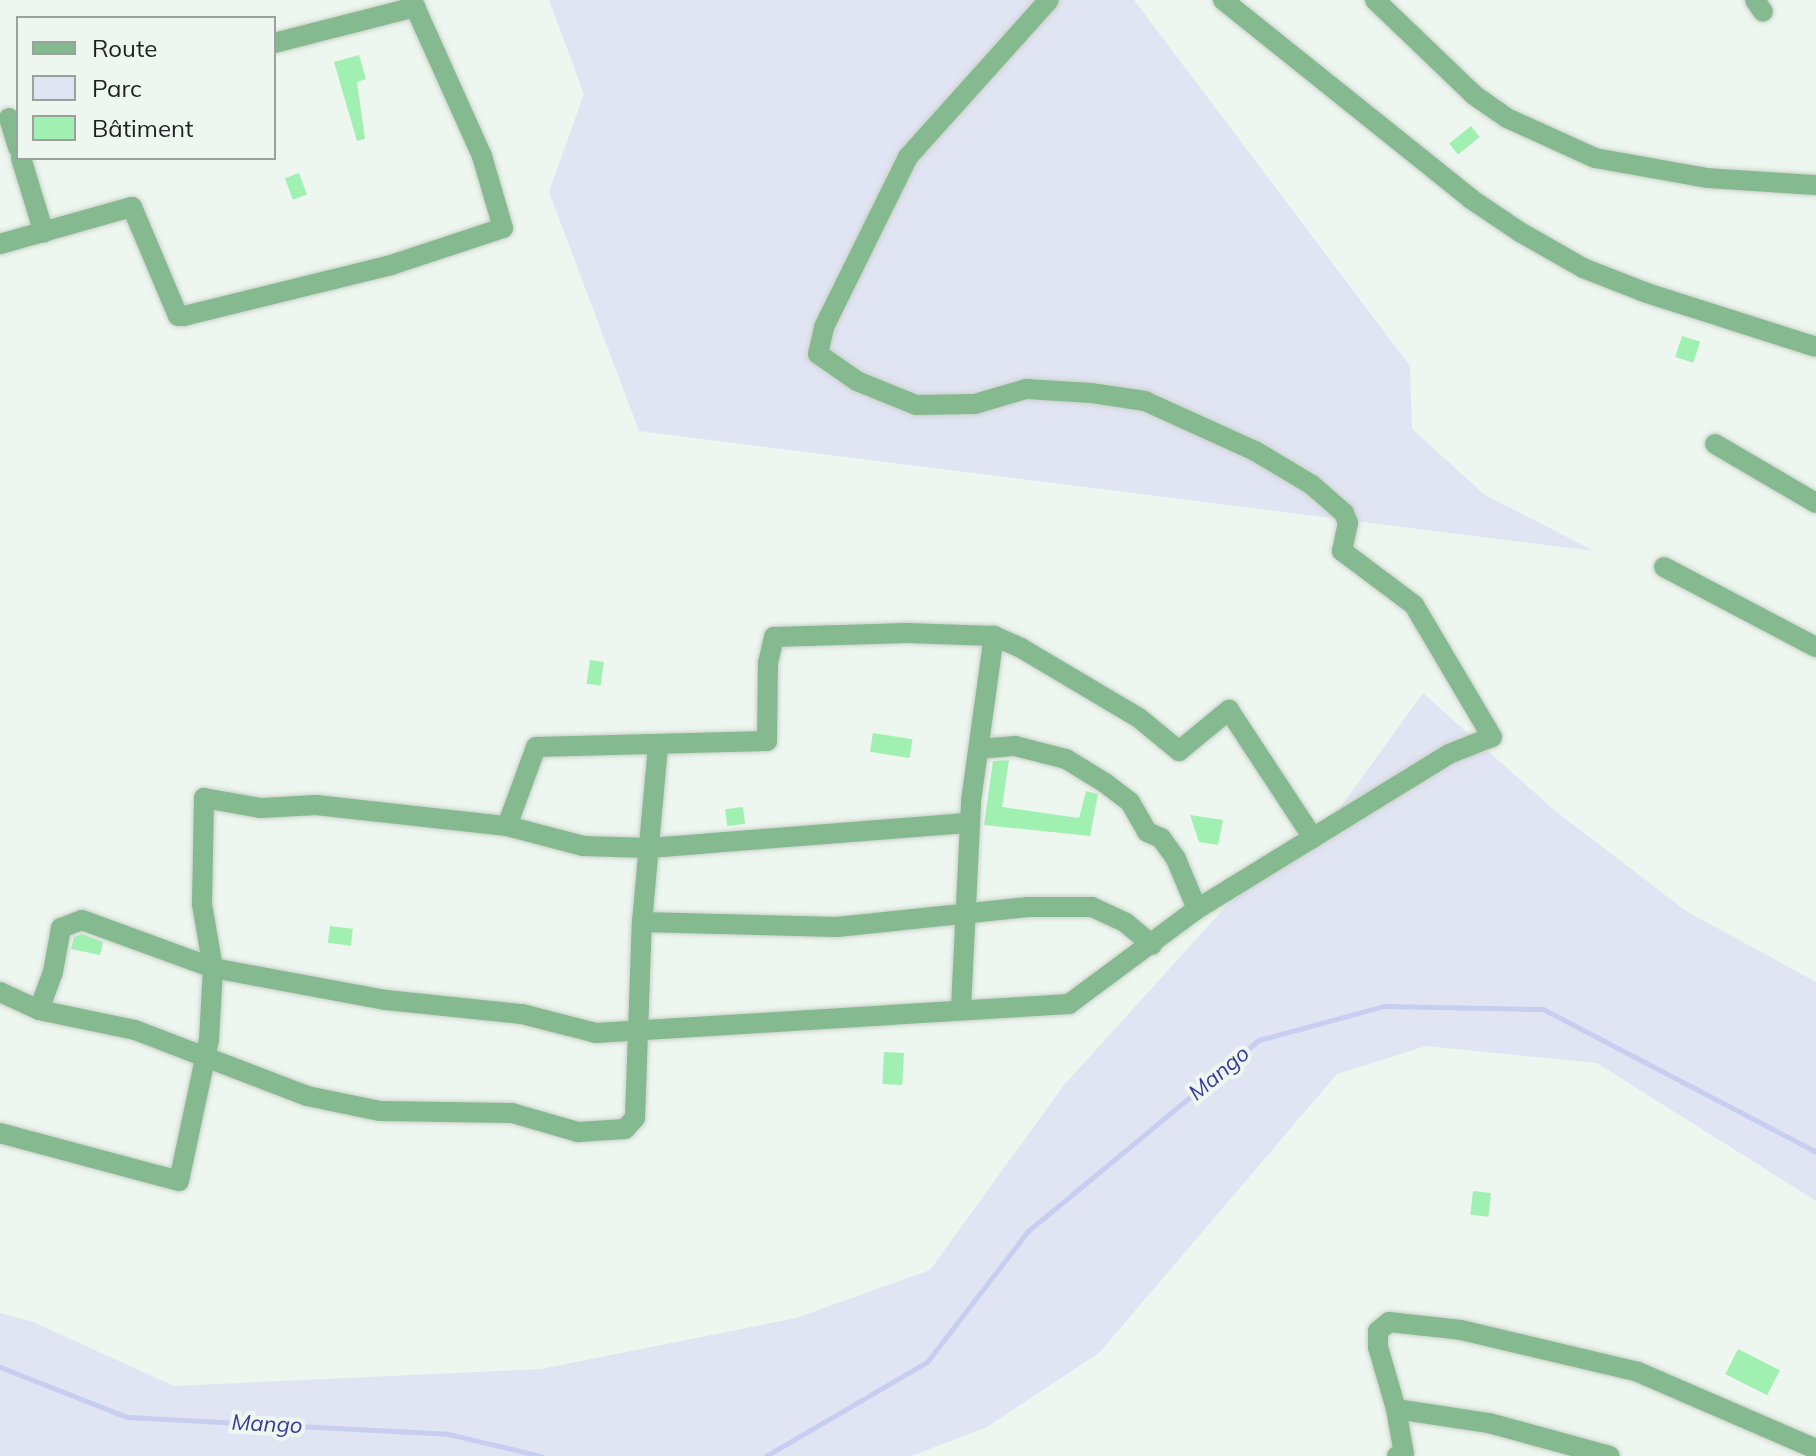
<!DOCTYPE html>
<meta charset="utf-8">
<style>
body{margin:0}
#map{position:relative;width:1816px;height:1456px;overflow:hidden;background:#eef7ef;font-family:Mulish,sans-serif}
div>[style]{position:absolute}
.green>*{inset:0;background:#e1e4f2}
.stream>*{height:5px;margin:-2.5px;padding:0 2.5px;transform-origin:2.5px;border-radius:2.5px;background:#c8cef0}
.building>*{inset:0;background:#9ff0b1;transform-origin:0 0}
.roads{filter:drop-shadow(0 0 2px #c9d1ca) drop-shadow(0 0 2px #c9d1ca)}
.minor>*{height:20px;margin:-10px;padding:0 10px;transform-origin:10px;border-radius:10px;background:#85b990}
span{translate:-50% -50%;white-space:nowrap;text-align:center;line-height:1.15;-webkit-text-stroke:8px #eef7ef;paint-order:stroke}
.water-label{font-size:22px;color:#393b98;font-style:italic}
.legend{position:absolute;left:16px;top:16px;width:260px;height:144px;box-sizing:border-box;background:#eef7ef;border:2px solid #9ba29c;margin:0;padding:10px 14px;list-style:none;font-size:24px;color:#1f2220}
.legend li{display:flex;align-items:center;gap:16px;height:40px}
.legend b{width:40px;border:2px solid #9ba29c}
</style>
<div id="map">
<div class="green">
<div style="clip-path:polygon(549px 0,1134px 0,1410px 366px,1412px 429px,1485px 495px,1594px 551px,639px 431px,549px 192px,584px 94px)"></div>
<div style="clip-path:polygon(1423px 693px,1554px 810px,1686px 911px,1816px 982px,1816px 1201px,1597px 1063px,1426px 1046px,1337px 1074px,1099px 1353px,985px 1428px,911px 1456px,0 1456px,0 1313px,33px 1322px,174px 1386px,541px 1369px,796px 1318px,930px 1270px,1064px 1085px,1229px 903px,1342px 805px)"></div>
</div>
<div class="stream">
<div style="left:0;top:1367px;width:136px;rotate:21.5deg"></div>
<div style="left:127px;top:1417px;width:321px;rotate:3deg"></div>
<div style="left:448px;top:1434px;width:96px;rotate:13.3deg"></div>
<div style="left:766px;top:1456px;width:186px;rotate:-30.3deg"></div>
<div style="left:927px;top:1362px;width:165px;rotate:-52.4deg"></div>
<div style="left:1028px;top:1231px;width:300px;rotate:-39.6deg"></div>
<div style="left:1259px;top:1040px;width:130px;rotate:-15.2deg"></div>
<div style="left:1384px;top:1006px;width:159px;rotate:1.1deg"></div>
<div style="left:1543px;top:1009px;width:308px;rotate:27.6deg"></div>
</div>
<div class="building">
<div style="clip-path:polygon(359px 55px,366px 79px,357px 82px,365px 139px,357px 141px,334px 62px)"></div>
<div style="left:1471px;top:126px;width:14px;height:28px;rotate:51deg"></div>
<div style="left:299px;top:173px;width:23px;height:15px;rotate:70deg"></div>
<div style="left:1682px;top:336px;width:19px;height:22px;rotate:18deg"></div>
<div style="left:590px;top:660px;width:14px;height:24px;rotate:8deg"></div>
<div style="left:873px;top:733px;width:40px;height:19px;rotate:9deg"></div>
<div style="clip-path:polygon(1009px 760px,1002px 807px,1079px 818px,1086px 791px,1098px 794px,1090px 836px,984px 825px,993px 761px)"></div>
<div style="left:743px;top:807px;width:17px;height:18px;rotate:83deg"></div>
<div style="clip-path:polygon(1190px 815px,1223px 820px,1218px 845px,1199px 842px)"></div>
<div style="left:330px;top:926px;width:23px;height:17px;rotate:7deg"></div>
<div style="clip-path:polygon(82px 934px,103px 942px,100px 955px,71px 949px,74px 937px)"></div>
<div style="left:884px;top:1052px;width:20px;height:32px;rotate:3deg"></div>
<div style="left:1473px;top:1191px;width:18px;height:24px;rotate:6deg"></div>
<div style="left:1738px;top:1349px;width:47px;height:28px;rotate:27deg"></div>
</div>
<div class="roads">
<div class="minor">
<div style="left:1223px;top:0;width:318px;rotate:38.7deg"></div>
<div style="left:1471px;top:199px;width:59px;rotate:34deg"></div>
<div style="left:1520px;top:232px;width:73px;rotate:29.7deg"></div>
<div style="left:1583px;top:268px;width:69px;rotate:21.3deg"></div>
<div style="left:1647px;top:293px;width:177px;rotate:17.7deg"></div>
<div style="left:1375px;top:0;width:137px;rotate:43.8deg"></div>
<div style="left:1474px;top:95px;width:40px;rotate:34.9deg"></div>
<div style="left:1507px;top:118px;width:97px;rotate:24.4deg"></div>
<div style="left:1595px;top:158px;width:114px;rotate:10.1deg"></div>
<div style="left:1707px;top:178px;width:109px;rotate:3.7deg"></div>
<div style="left:1755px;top:0;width:14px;rotate:56deg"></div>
<div style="left:274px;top:43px;width:146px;rotate:-14.3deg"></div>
<div style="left:9px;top:118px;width:31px;rotate:73deg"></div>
<div style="left:21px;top:158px;width:78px;rotate:73deg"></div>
<div style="left:0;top:244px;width:137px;rotate:-15.7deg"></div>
<div style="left:132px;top:207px;width:118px;rotate:67.1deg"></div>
<div style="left:178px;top:316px;width:6px"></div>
<div style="left:184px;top:316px;width:213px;rotate:-13.8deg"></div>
<div style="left:391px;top:265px;width:118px;rotate:-18.3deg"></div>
<div style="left:503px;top:228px;width:75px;rotate:-106.3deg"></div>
<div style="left:482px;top:156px;width:171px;rotate:-114.2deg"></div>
<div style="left:1715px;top:444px;width:117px;rotate:30.3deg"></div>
<div style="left:1664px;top:567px;width:172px;rotate:27.8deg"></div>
<div style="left:979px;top:749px;width:36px;rotate:-5deg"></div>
<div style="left:1015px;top:746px;width:53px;rotate:14.3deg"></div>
<div style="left:1066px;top:759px;width:46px;rotate:31.6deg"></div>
<div style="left:1105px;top:783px;width:31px;rotate:37deg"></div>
<div style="left:1130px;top:802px;width:34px;rotate:60deg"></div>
<div style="left:1147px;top:832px;width:15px;rotate:23deg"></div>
<div style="left:1161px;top:838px;width:26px;rotate:54deg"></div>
<div style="left:1176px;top:859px;width:54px;rotate:67.2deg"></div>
<div style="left:507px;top:826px;width:84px;rotate:-69.8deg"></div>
<div style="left:536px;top:747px;width:231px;rotate:-1.5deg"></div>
<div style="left:767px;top:741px;width:78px;rotate:-89.3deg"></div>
<div style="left:768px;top:663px;width:27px;rotate:-77deg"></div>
<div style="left:774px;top:637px;width:133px;rotate:-1.7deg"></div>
<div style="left:907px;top:633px;width:87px;rotate:2deg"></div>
<div style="left:994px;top:636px;width:30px;rotate:24deg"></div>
<div style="left:1021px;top:648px;width:137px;rotate:30.7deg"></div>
<div style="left:1139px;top:718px;width:52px;rotate:39.5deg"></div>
<div style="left:1179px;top:751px;width:65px;rotate:-39.4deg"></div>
<div style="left:1229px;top:710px;width:153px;rotate:56.7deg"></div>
<div style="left:642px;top:922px;width:195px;rotate:1.5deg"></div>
<div style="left:837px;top:927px;width:192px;rotate:-6deg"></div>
<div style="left:1028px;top:907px;width:64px"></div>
<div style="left:1092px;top:907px;width:38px;rotate:25deg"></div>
<div style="left:1126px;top:923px;width:34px;rotate:40deg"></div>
<div style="left:0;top:992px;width:43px;rotate:24.8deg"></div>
<div style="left:39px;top:1010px;width:98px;rotate:11.8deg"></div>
<div style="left:135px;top:1030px;width:184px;rotate:21deg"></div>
<div style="left:307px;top:1096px;width:75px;rotate:11.6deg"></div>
<div style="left:380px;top:1111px;width:132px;rotate:0.9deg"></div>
<div style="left:512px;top:1113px;width:69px;rotate:16.1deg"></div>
<div style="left:578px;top:1132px;width:47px;rotate:-3.7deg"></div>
<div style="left:625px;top:1129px;width:15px;rotate:-48deg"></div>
<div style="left:635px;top:1118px;width:196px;rotate:-88deg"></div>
<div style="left:642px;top:922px;width:176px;rotate:-84.8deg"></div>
<div style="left:961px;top:1008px;width:207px;rotate:-87.2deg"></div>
<div style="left:971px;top:801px;width:167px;rotate:-82.1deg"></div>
<div style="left:39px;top:1010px;width:40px;rotate:-69.8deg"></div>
<div style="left:53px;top:972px;width:45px;rotate:-79.7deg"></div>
<div style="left:61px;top:928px;width:22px;rotate:-21deg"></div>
<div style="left:82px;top:920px;width:140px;rotate:20.1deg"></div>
<div style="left:213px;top:968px;width:176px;rotate:10.5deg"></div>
<div style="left:386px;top:1000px;width:137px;rotate:5.9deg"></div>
<div style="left:522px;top:1014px;width:76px;rotate:14.4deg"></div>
<div style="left:596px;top:1033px;width:474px;rotate:-3.5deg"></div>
<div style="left:1069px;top:1004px;width:159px;rotate:-36.6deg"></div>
<div style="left:1197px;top:909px;width:296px;rotate:-31.6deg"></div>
<div style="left:1449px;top:754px;width:46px;rotate:-21.6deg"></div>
<div style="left:1492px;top:737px;width:153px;rotate:-120.6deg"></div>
<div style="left:1414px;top:605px;width:90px;rotate:-143.1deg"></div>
<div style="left:1342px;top:551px;width:29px;rotate:-78deg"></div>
<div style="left:1348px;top:523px;width:11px;rotate:-112deg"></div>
<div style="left:1344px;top:513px;width:43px;rotate:-138.8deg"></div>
<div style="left:1312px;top:485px;width:66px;rotate:-149.2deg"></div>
<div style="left:1255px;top:451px;width:121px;rotate:-155.6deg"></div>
<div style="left:1145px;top:401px;width:55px;rotate:-171.6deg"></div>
<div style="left:1091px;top:393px;width:65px;rotate:-176.5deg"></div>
<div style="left:1026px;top:389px;width:53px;rotate:163.6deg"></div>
<div style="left:975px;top:404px;width:59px;rotate:179deg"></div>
<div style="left:916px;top:405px;width:64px;rotate:-157.9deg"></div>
<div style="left:857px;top:381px;width:47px;rotate:-145.3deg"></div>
<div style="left:818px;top:354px;width:28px;rotate:-77deg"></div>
<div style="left:824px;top:327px;width:190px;rotate:-63.7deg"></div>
<div style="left:908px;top:157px;width:211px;rotate:-48.1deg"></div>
<div style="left:0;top:1133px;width:185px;rotate:15deg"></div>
<div style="left:179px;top:1181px;width:144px;rotate:-78deg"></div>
<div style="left:209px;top:1040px;width:72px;rotate:-86.8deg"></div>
<div style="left:213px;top:968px;width:65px;rotate:-99.8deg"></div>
<div style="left:202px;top:904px;width:106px;rotate:-88.9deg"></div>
<div style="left:204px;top:798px;width:58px;rotate:10deg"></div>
<div style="left:261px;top:808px;width:55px;rotate:-3.1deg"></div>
<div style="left:316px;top:805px;width:192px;rotate:6.3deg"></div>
<div style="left:507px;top:826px;width:79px;rotate:14.7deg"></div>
<div style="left:583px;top:846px;width:66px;rotate:1.7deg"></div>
<div style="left:649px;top:848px;width:322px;rotate:-4.5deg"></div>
<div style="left:1396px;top:1409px;width:65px;rotate:-106.2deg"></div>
<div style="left:1378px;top:1347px;width:16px;rotate:-90deg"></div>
<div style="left:1378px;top:1331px;width:14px;rotate:-39deg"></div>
<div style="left:1389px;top:1322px;width:72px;rotate:6.3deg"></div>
<div style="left:1461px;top:1330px;width:182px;rotate:13.3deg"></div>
<div style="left:1638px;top:1372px;width:194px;rotate:23.4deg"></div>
<div style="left:1397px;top:1456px;width:7px;rotate:-16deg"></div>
<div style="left:1404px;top:1454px;width:46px;rotate:-100.1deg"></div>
<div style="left:1396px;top:1409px;width:94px;rotate:8.6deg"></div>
<div style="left:1489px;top:1423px;width:125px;rotate:15.3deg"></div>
</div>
</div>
<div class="water-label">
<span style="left:1219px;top:1073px;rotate:-40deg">Mango</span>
<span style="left:267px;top:1424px;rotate:3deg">Mango</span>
</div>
<ul class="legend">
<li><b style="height:10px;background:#85b990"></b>Route</li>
<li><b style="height:22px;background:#e1e4f2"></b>Parc</li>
<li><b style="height:22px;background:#9ff0b1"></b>Bâtiment</li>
</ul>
</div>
